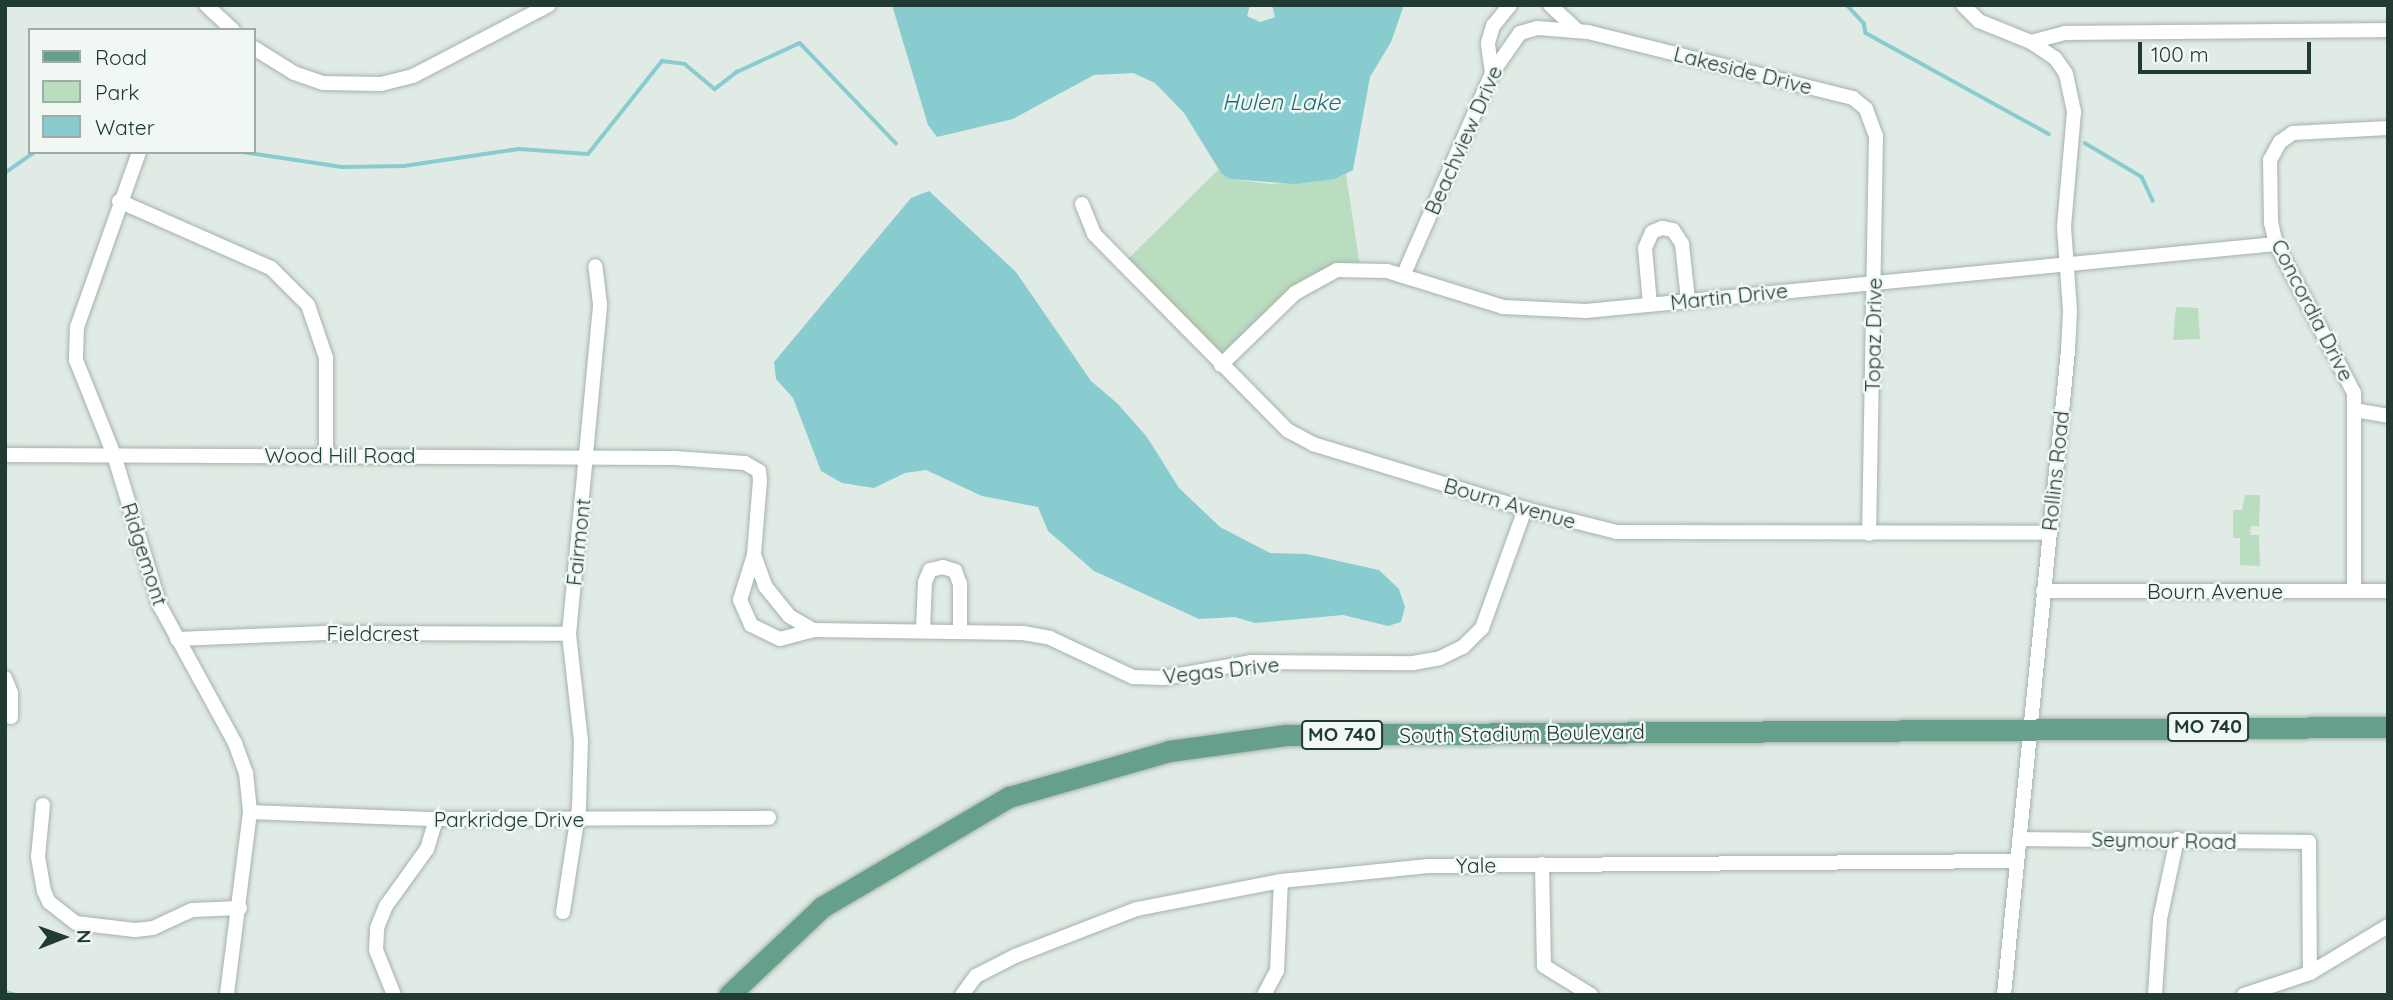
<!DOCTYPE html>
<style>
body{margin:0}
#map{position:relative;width:2393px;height:1000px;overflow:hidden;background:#e1ebe5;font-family:Quicksand,sans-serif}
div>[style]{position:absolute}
.green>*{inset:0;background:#badcbf}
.water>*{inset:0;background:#89cccf}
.stream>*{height:3.5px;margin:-1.75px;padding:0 1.75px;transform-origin:1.75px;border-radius:1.75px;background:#89cccf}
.roads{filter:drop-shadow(0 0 2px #a4b3ac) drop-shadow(0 0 2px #a4b3ac)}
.minor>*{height:14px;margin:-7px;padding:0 7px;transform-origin:7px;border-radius:7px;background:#fff}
.primary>*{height:21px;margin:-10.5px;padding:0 10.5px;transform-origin:10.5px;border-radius:10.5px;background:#66a08b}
span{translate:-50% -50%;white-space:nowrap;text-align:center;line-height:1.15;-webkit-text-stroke:5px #f1f8f4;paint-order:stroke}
.shield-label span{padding:2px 5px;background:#f1f8f4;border:2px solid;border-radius:5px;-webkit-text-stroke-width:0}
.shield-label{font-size:19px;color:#213b32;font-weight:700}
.street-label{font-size:21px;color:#213b32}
.water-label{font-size:23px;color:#1d7076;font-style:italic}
.frame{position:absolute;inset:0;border:7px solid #213b32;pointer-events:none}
.legend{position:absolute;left:28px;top:28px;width:228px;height:126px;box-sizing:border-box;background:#f1f8f4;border:2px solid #9eaca6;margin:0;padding:9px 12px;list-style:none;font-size:21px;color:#213b32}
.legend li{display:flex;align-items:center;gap:14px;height:35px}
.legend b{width:35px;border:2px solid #9eaca6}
.north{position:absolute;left:28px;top:902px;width:70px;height:70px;-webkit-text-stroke:5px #f1f8f4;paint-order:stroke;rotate:89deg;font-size:19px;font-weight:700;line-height:28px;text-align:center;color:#213b32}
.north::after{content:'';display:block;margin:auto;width:24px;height:32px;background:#213b32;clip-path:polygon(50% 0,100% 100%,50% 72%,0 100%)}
.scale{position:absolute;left:2138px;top:42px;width:173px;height:32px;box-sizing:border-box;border:4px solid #213b32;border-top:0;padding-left:9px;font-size:21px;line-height:24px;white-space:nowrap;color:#213b32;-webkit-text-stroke:5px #f1f8f4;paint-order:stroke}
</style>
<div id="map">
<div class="green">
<div style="clip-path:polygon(1218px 170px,1230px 179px,1270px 184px,1335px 179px,1346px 174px,1360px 266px,1315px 277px,1221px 364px,1124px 263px)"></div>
<div style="clip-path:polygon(2176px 307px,2198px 308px,2200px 339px,2173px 340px)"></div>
<div style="clip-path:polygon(2245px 495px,2260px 495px,2259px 526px,2251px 526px,2250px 535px,2259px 535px,2260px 566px,2240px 565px,2240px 538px,2233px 538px,2233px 510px,2242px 510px)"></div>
</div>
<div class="water">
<div style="clip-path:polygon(892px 5px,1250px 5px,1247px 16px,1260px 22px,1275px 17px,1272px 5px,1404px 5px,1391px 42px,1370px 77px,1353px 170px,1335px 179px,1295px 184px,1230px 179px,1221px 173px,1184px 113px,1155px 83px,1133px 73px,1094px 75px,1013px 119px,937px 137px,928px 125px)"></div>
<div style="clip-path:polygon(929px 191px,1016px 272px,1091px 381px,1117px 403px,1147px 437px,1179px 488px,1220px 527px,1270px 553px,1307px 554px,1379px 570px,1399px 589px,1405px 607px,1401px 622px,1388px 626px,1343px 615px,1255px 623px,1235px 617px,1199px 619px,1094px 571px,1048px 531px,1038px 507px,982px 496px,926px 470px,905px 473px,874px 488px,842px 483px,821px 471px,793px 398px,776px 379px,774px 362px,911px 198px)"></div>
</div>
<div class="stream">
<div style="left:1847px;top:5px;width:25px;rotate:47deg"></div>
<div style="left:1864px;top:23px;width:10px;rotate:79deg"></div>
<div style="left:1866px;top:33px;width:209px;rotate:28.9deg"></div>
<div style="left:2085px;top:143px;width:66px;rotate:30.8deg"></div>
<div style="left:2142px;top:177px;width:26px;rotate:65deg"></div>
<div style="left:243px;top:152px;width:100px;rotate:8.6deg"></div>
<div style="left:342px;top:167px;width:62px;rotate:-0.9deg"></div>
<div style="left:404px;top:166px;width:116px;rotate:-8.4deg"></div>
<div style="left:519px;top:149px;width:69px;rotate:4.1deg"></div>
<div style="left:588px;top:154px;width:119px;rotate:-51.5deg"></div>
<div style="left:662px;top:61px;width:23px;rotate:7deg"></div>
<div style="left:685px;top:64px;width:39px;rotate:40deg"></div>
<div style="left:715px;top:89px;width:28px;rotate:-38deg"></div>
<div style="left:737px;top:72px;width:69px;rotate:-24.7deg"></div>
<div style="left:800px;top:43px;width:139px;rotate:46.2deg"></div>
<div style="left:5px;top:173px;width:37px;rotate:-35deg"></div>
<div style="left:5px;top:992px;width:11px;rotate:15deg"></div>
</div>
<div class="roads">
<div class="minor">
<div style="left:206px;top:5px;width:37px;rotate:43deg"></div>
<div style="left:1550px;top:5px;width:37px;rotate:43deg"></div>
<div style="left:1963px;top:5px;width:23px;rotate:45deg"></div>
<div style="left:1979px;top:21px;width:56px;rotate:22deg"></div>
<div style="left:2031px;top:42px;width:29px;rotate:34deg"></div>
<div style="left:2055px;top:58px;width:19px;rotate:55deg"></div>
<div style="left:2066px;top:74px;width:39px;rotate:78deg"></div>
<div style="left:2074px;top:112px;width:115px;rotate:95deg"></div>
<div style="left:2064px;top:227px;width:84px;rotate:85.9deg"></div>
<div style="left:2070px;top:311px;width:40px;rotate:92.9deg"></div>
<div style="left:2068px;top:351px;width:647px;rotate:95.68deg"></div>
<div style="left:2031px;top:42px;width:35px;rotate:-15deg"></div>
<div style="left:2065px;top:33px;width:323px;rotate:-0.5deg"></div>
<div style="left:254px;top:48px;width:47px;rotate:32deg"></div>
<div style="left:294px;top:73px;width:31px;rotate:19deg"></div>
<div style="left:323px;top:83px;width:58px;rotate:1deg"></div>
<div style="left:381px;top:84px;width:33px;rotate:-14deg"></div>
<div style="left:413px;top:76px;width:153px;rotate:-27.6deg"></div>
<div style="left:1492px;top:73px;width:30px;rotate:-98deg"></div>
<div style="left:1488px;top:43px;width:18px;rotate:-74deg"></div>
<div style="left:1493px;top:26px;width:27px;rotate:-51deg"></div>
<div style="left:139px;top:152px;width:186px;rotate:109.5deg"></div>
<div style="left:77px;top:327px;width:33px;rotate:92deg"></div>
<div style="left:76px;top:360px;width:102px;rotate:68.2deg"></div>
<div style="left:114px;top:455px;width:158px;rotate:73.1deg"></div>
<div style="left:160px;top:606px;width:156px;rotate:61.3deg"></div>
<div style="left:235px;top:743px;width:32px;rotate:70deg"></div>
<div style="left:246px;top:773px;width:39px;rotate:84deg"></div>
<div style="left:250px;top:812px;width:184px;rotate:97.2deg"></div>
<div style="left:119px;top:201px;width:166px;rotate:23.8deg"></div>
<div style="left:271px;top:268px;width:52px;rotate:45deg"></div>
<div style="left:308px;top:305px;width:56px;rotate:71.2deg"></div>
<div style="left:326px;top:358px;width:97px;rotate:90deg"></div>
<div style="left:1082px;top:204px;width:32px;rotate:68deg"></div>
<div style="left:1094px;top:234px;width:275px;rotate:45.4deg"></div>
<div style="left:1287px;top:430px;width:30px;rotate:28deg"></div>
<div style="left:1313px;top:444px;width:222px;rotate:17deg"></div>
<div style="left:1525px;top:509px;width:95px;rotate:14deg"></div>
<div style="left:1617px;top:532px;width:432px;rotate:0.1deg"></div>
<div style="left:1403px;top:276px;width:222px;rotate:-66.3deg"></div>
<div style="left:1492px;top:73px;width:49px;rotate:-55deg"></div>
<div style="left:1520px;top:33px;width:18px;rotate:-16deg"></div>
<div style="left:1537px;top:28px;width:51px;rotate:4.5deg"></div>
<div style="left:1588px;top:32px;width:273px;rotate:14deg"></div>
<div style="left:1853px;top:98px;width:17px;rotate:40deg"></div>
<div style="left:1866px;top:109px;width:29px;rotate:70deg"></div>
<div style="left:1876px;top:136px;width:398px;rotate:91deg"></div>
<div style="left:1650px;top:304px;width:56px;rotate:-95.1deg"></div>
<div style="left:1645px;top:248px;width:17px;rotate:-66deg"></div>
<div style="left:1652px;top:232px;width:11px;rotate:-22deg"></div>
<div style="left:1662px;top:228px;width:11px;rotate:10deg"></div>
<div style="left:1673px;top:230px;width:17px;rotate:57deg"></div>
<div style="left:1682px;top:244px;width:56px;rotate:83.9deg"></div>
<div style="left:1221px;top:365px;width:103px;rotate:-44.2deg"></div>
<div style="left:1295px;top:293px;width:48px;rotate:-28.7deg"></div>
<div style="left:1337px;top:270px;width:50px;rotate:1.1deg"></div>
<div style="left:1387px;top:271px;width:121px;rotate:17.2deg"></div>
<div style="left:1503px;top:307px;width:83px;rotate:2.8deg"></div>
<div style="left:1586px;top:311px;width:693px;rotate:-5.55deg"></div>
<div style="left:2355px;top:410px;width:34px;rotate:10deg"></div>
<div style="left:5px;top:455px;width:669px;rotate:0.26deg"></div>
<div style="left:674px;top:458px;width:71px;rotate:4deg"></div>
<div style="left:745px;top:463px;width:16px;rotate:30deg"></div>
<div style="left:759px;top:471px;width:9px;rotate:84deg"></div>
<div style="left:760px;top:480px;width:75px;rotate:94.6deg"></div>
<div style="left:754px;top:555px;width:33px;rotate:70deg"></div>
<div style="left:765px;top:586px;width:38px;rotate:51deg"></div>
<div style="left:789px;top:616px;width:28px;rotate:30deg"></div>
<div style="left:813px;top:630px;width:210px;rotate:0.8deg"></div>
<div style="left:1023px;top:633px;width:27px;rotate:10deg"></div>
<div style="left:1050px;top:638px;width:92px;rotate:25.2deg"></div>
<div style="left:1133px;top:677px;width:30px;rotate:2deg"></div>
<div style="left:1163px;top:678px;width:89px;rotate:-10.3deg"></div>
<div style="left:1251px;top:662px;width:162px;rotate:0.4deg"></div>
<div style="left:1413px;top:663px;width:27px;rotate:-10deg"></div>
<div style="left:1440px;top:658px;width:25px;rotate:-26deg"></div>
<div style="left:1463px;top:647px;width:27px;rotate:-45deg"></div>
<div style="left:1482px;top:628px;width:127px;rotate:-70.1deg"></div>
<div style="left:754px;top:555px;width:47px;rotate:107.3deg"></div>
<div style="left:740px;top:600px;width:27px;rotate:66deg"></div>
<div style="left:751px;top:625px;width:32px;rotate:26deg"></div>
<div style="left:780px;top:639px;width:34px;rotate:-15deg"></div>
<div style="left:2043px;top:591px;width:345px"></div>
<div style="left:2354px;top:591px;width:198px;rotate:-90deg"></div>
<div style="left:2354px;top:393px;width:168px;rotate:-117.6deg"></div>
<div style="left:2276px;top:244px;width:22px;rotate:-103deg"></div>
<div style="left:2271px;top:223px;width:63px;rotate:-90.9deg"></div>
<div style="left:2270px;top:160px;width:21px;rotate:-61deg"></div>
<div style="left:2280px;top:142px;width:16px;rotate:-35deg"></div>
<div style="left:2293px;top:133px;width:95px;rotate:-3deg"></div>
<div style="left:923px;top:630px;width:48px;rotate:-87.6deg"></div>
<div style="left:925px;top:582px;width:13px;rotate:-67deg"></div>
<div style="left:930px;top:570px;width:13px;rotate:-13deg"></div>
<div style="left:943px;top:567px;width:13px;rotate:18deg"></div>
<div style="left:955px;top:571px;width:14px;rotate:69deg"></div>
<div style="left:960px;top:584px;width:46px;rotate:90deg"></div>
<div style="left:177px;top:639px;width:148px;rotate:-2.3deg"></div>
<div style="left:325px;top:633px;width:244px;rotate:0.2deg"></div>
<div style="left:5px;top:678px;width:16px;rotate:68deg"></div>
<div style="left:11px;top:693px;width:24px;rotate:90deg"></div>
<div style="left:43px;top:805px;width:52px;rotate:95.5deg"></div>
<div style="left:38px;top:857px;width:35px;rotate:80deg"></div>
<div style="left:44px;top:891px;width:12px;rotate:66deg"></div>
<div style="left:49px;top:902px;width:34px;rotate:38deg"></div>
<div style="left:76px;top:923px;width:59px;rotate:6.8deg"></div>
<div style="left:135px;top:930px;width:18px;rotate:-6deg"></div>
<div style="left:153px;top:928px;width:43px;rotate:-24.8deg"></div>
<div style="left:192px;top:910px;width:48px;rotate:-2.4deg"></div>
<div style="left:250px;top:812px;width:186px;rotate:2.2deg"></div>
<div style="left:436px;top:819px;width:333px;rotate:-0.2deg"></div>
<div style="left:2019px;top:839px;width:290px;rotate:0.6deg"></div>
<div style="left:2309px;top:842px;width:131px;rotate:89.6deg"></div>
<div style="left:1542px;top:864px;width:102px;rotate:88.9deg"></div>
<div style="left:1544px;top:966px;width:55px;rotate:31.7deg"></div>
<div style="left:563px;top:912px;width:106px;rotate:-81.3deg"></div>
<div style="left:579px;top:807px;width:66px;rotate:-88.3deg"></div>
<div style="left:581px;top:741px;width:108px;rotate:-96.4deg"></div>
<div style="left:569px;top:634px;width:331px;rotate:-84.6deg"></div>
<div style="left:600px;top:304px;width:38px;rotate:-97deg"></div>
<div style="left:394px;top:995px;width:48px;rotate:-111.8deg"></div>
<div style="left:376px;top:950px;width:22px;rotate:-87deg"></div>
<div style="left:377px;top:928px;width:24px;rotate:-68deg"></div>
<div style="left:386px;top:906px;width:70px;rotate:-54.3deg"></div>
<div style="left:427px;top:849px;width:31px;rotate:-73deg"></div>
<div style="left:962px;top:995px;width:24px;rotate:-54deg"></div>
<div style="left:976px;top:976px;width:44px;rotate:-27.1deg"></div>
<div style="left:1015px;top:956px;width:131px;rotate:-21.1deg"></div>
<div style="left:1137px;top:909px;width:147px;rotate:-11deg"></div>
<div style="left:1281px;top:881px;width:148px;rotate:-5.8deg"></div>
<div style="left:1428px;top:866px;width:589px;rotate:-0.49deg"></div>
<div style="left:1264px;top:995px;width:27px;rotate:-62deg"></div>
<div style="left:1277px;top:971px;width:90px;rotate:-87.5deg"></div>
<div style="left:2155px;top:995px;width:76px;rotate:-86.2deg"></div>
<div style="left:2160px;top:919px;width:82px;rotate:-78deg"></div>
<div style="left:2244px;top:995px;width:70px;rotate:-18.4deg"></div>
<div style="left:2310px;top:973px;width:91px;rotate:-31.1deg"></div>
</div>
<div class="primary">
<div style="left:729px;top:995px;width:128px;rotate:-43.4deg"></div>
<div style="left:822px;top:907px;width:217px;rotate:-30.5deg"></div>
<div style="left:1009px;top:797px;width:166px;rotate:-16deg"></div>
<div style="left:1169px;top:751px;width:118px;rotate:-7.8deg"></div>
<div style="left:1286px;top:735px;width:1102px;rotate:-0.42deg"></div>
</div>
</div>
<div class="shield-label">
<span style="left:2208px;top:727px">MO 740</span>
<span style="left:1342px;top:735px">MO 740</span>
</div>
<div class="street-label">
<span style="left:1743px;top:70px;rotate:14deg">Lakeside Drive</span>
<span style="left:1463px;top:140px;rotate:-66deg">Beachview Drive</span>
<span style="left:1729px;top:296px;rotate:-6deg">Martin Drive</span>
<span style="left:2313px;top:310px;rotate:63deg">Concordia Drive</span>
<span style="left:1873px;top:335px;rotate:-89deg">Topaz Drive</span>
<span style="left:340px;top:455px">Wood Hill Road</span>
<span style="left:2055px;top:471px;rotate:-84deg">Rollins Road</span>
<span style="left:1510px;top:503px;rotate:16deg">Bourn Avenue</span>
<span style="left:578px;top:542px;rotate:-84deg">Fairmont</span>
<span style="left:145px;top:554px;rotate:72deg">Ridgemont</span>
<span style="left:2215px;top:591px">Bourn Avenue</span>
<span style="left:373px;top:633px">Fieldcrest</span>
<span style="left:1221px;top:670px;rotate:-6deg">Vegas Drive</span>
<span style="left:1522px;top:733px;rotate:-1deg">South Stadium Boulevard</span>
<span style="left:509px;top:819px">Parkridge Drive</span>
<span style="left:2164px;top:840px;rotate:1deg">Seymour Road</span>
<span style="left:1476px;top:865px;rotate:-1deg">Yale</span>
</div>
<div class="water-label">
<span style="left:1281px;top:102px">Hulen Lake</span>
</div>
<div class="frame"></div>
<ul class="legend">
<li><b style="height:9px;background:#66a08b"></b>Road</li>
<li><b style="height:19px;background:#badcbf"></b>Park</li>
<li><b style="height:19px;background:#89cccf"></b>Water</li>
</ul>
<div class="north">N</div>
<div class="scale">100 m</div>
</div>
